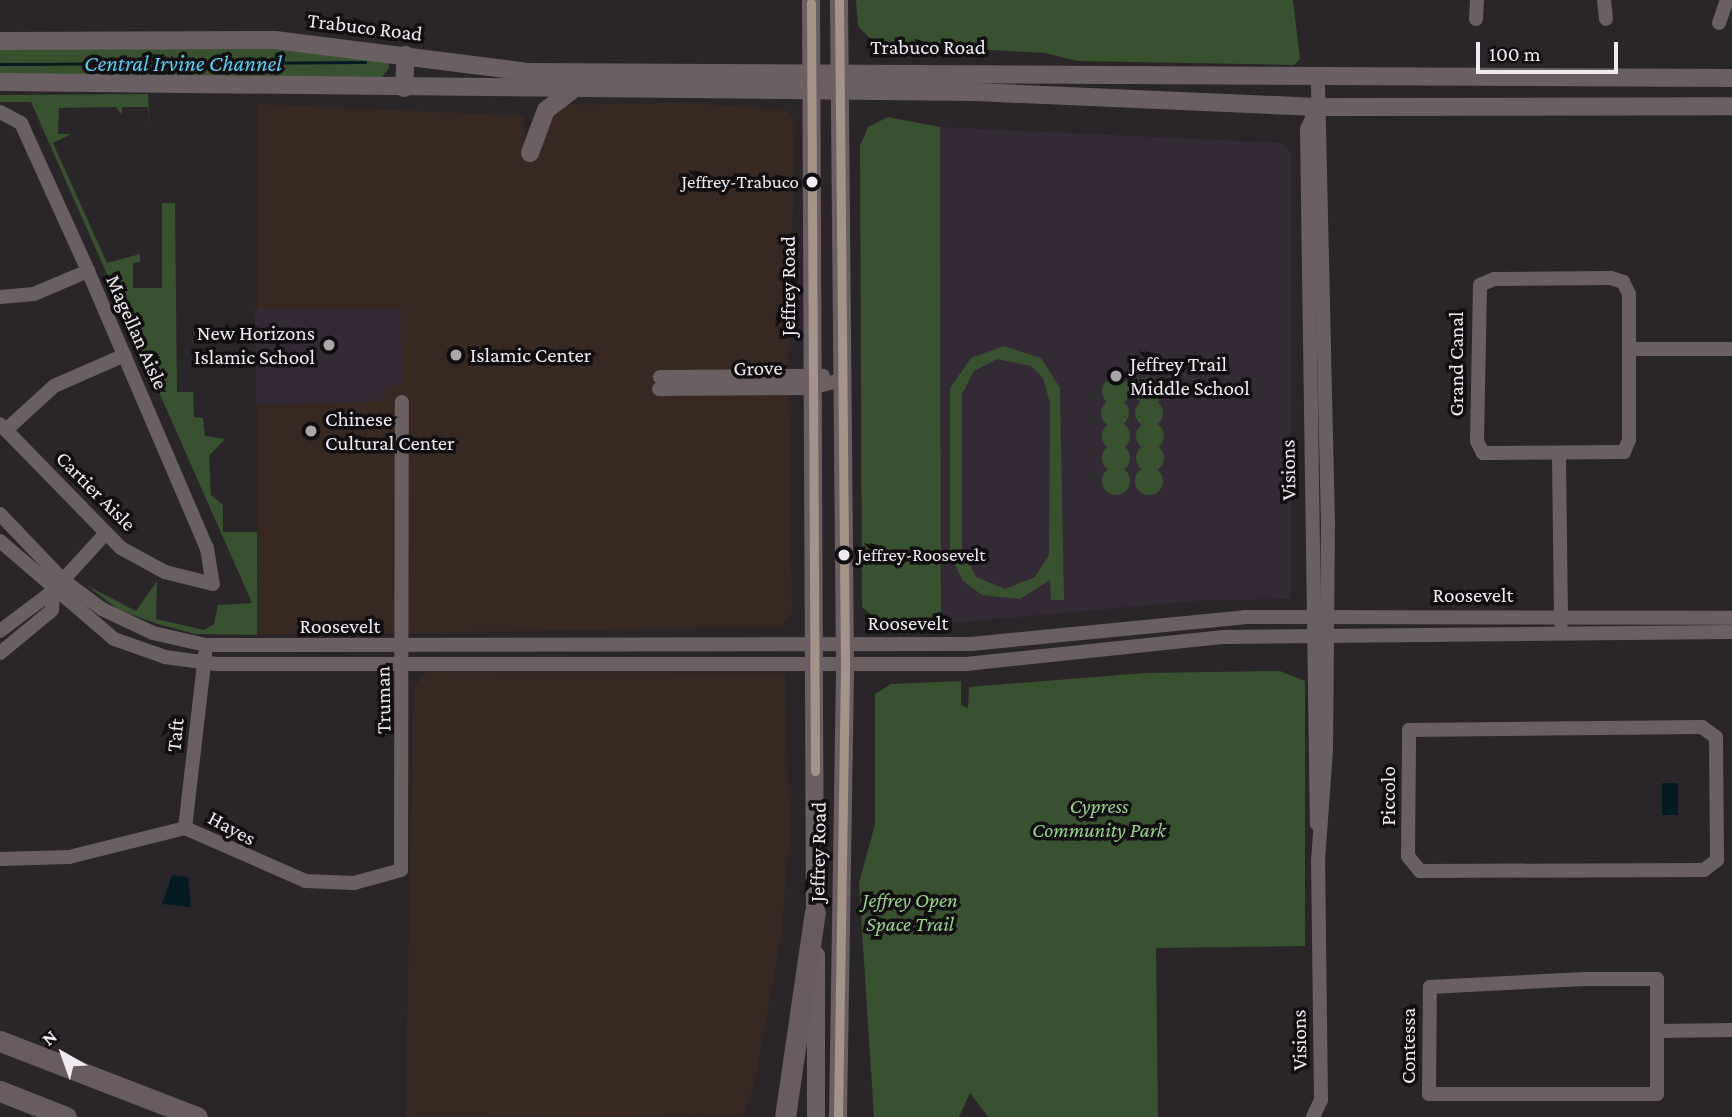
<!DOCTYPE html>
<style>
body{margin:0}
#map{position:relative;width:1732px;height:1117px;overflow:hidden;background:#292529;font-family:"Crimson Pro",serif}
div>[style]{position:absolute}
.commercial>*{inset:0;background:#382822}
.built>*{inset:0;background:#342a36}
.green>*{inset:0;background:#38512e}
.round{border-radius:50%}
.water>*{inset:0;background:#041b23;transform-origin:0 0}
.stream>*{height:2.5px;margin:-1.25px;padding:0 1.25px;transform-origin:1.25px;border-radius:1.25px;background:#041b23}
.minor>*{height:14px;margin:-7px;padding:0 7px;transform-origin:7px;border-radius:7px;background:#6a6062}
.major>*{height:18px;margin:-9px;padding:0 9px;transform-origin:9px;border-radius:9px;background:#6a6063}
.highway>*{height:21px;margin:-10.5px;padding:0 10.5px;transform-origin:10.5px;border-radius:10.5px;background:#685c60}
.bus-1>*{height:9px;margin:-4.5px;padding:0 4.5px;transform-origin:4.5px;border-radius:4.5px;background:#a49389}
.dots>*{width:19px;height:19px;translate:-50% -50%;box-sizing:border-box;border:4px solid #110e11;border-radius:50%}
span{translate:-50% -50%;white-space:nowrap;text-align:center;line-height:1.15;-webkit-text-stroke:7px #110e11;paint-order:stroke}
.bus-label{font-size:19px;color:#efebf0}
.right{translate:-100% -50%;text-align:right}
.left{translate:0 -50%;text-align:left}
.street-label{font-size:21px;color:#efebf0}
.poi-label{font-size:21px;color:#efebf0}
.park-label{font-size:21px;color:#98d284;font-style:italic}
.water-label{font-size:23px;color:#50d0f4;font-style:italic}
.north{position:absolute;left:28px;top:1019px;width:70px;height:70px;-webkit-text-stroke:5px #110e11;paint-order:stroke;rotate:320deg;font-size:19px;font-weight:700;line-height:28px;text-align:center;color:#efebf0}
.north::after{content:'';display:block;margin:auto;width:24px;height:32px;background:#efebf0;clip-path:polygon(50% 0,100% 100%,50% 72%,0 100%)}
.scale{position:absolute;left:1476px;top:42px;width:142px;height:32px;box-sizing:border-box;border:4px solid #efebf0;border-top:0;padding-left:9px;font-size:21px;line-height:24px;white-space:nowrap;color:#efebf0;-webkit-text-stroke:5px #110e11;paint-order:stroke}
</style>
<div id="map">
<div class="commercial">
<div style="clip-path:polygon(681px 103px,785px 109px,796px 120px,788px 360px,792px 614px,780px 627px,257px 635px,258px 104px,524px 116px,525px 146px,545px 105px)"></div>
<div style="clip-path:polygon(426px 672px,785px 673px,790px 836px,781px 937px,755px 1083px,743px 1116px,405px 1117px,414px 687px)"></div>
</div>
<div class="built">
<div style="clip-path:polygon(940px 127px,1282px 143px,1291px 153px,1291px 599px,1206px 600px,941px 624px)"></div>
<div style="clip-path:polygon(255px 309px,401px 309px,403px 381px,386px 389px,380px 402px,256px 405px)"></div>
</div>
<div class="green">
<div style="clip-path:polygon(856px 0,1293px 0,1300px 59px,1294px 65px,1077px 61px,1045px 53px,875px 44px,858px 26px)"></div>
<div style="clip-path:polygon(250px 47px,388px 58px,389px 68px,381px 78px,0 78px,0 48px)"></div>
<div style="clip-path:polygon(148px 94px,150px 130px,148px 107px,122px 107px,122px 115px,116px 107px,59px 108px,58px 134px,71px 134px,53px 143px,107px 263px,140px 254px,140px 262px,133px 263px,133px 288px,162px 288px,162px 203px,175px 203px,177px 392px,193px 392px,194px 417px,203px 418px,205px 436px,225px 439px,209px 456px,211px 495px,223px 505px,223px 532px,257px 532px,257px 635px,195px 634px,158px 624px,119px 610px,86px 585px,136px 611px,157px 581px,156px 619px,204px 630px,214px 624px,218px 605px,252px 603px,31px 102px,0 102px,0 95px)"></div>
<div style="clip-path:polygon(888px 117px,940px 127px,941px 624px,881px 623px,862px 607px,860px 146px,868px 127px)"></div>
<div style="clip-path:polygon(evenodd,1004px 346px,1041px 358px,1060px 388px,1064px 600px,1051px 600px,1050px 580px,1020px 599px,982px 595px,963px 581px,950px 555px,950px 388px,971px 358px,1004px 346px,997px 359px,1031px 366px,1043px 378px,1050px 403px,1049px 555px,1035px 577px,1005px 589px,976px 577px,962px 549px,962px 394px,974px 371px,997px 359px)"></div>
<div class="round" style="left:1102px;top:377px;width:28px;height:28px"></div>
<div class="round" style="left:1135px;top:377px;width:28px;height:28px"></div>
<div class="round" style="left:1101px;top:399px;width:28px;height:28px"></div>
<div class="round" style="left:1135px;top:399px;width:28px;height:28px"></div>
<div class="round" style="left:1136px;top:422px;width:28px;height:28px"></div>
<div class="round" style="left:1102px;top:422px;width:28px;height:28px"></div>
<div class="round" style="left:1102px;top:444px;width:28px;height:28px"></div>
<div class="round" style="left:1136px;top:444px;width:28px;height:28px"></div>
<div class="round" style="left:1135px;top:467px;width:28px;height:28px"></div>
<div class="round" style="left:1102px;top:467px;width:28px;height:28px"></div>
<div style="clip-path:polygon(1280px 671px,1305px 681px,1305px 946px,1156px 948px,1158px 1117px,988px 1117px,970px 1093px,959px 1117px,874px 1117px,859px 883px,875px 824px,875px 694px,891px 684px,961px 681px,961px 705px,968px 708px,969px 687px,1145px 673px)"></div>
</div>
<div class="water">
<div style="left:1662px;top:783px;width:16px;height:32px"></div>
<div style="clip-path:polygon(172px 875px,188px 877px,191px 907px,162px 904px)"></div>
</div>
<div class="stream">
<div style="left:0;top:64px;width:365px;rotate:-0.3deg"></div>
</div>
<div class="minor">
<div style="left:1604px;top:0;width:19px;rotate:84deg"></div>
<div style="left:1476px;top:19px;width:19px;rotate:-87deg"></div>
<div style="left:1719px;top:23px;width:24px;rotate:-71deg"></div>
<div style="left:1317px;top:107px;width:24px;rotate:114deg"></div>
<div style="left:1307px;top:129px;width:695px;rotate:89.18deg"></div>
<div style="left:0;top:112px;width:24px;rotate:28deg"></div>
<div style="left:21px;top:123px;width:162px;rotate:65.6deg"></div>
<div style="left:88px;top:271px;width:301px;rotate:66.8deg"></div>
<div style="left:207px;top:548px;width:36px;rotate:81deg"></div>
<div style="left:213px;top:584px;width:49px;rotate:-166deg"></div>
<div style="left:165px;top:572px;width:50px;rotate:-151.4deg"></div>
<div style="left:121px;top:548px;width:173px;rotate:-134.3deg"></div>
<div style="left:1611px;top:278px;width:13px;rotate:18deg"></div>
<div style="left:1623px;top:282px;width:13px;rotate:63deg"></div>
<div style="left:1629px;top:294px;width:146px;rotate:90deg"></div>
<div style="left:1629px;top:440px;width:13px;rotate:113deg"></div>
<div style="left:1624px;top:452px;width:141px;rotate:179.6deg"></div>
<div style="left:1483px;top:453px;width:13px;rotate:-117deg"></div>
<div style="left:1477px;top:441px;width:156px;rotate:-88.9deg"></div>
<div style="left:1480px;top:285px;width:15px;rotate:-23deg"></div>
<div style="left:1494px;top:279px;width:117px;rotate:-0.5deg"></div>
<div style="left:0;top:297px;width:34px;rotate:-5deg"></div>
<div style="left:34px;top:294px;width:59px;rotate:-23.1deg"></div>
<div style="left:1629px;top:349px;width:103px"></div>
<div style="left:660px;top:377px;width:163px;rotate:-0.4deg"></div>
<div style="left:659px;top:389px;width:152px;rotate:-0.4deg"></div>
<div style="left:811px;top:388px;width:31px;rotate:-15deg"></div>
<div style="left:6px;top:430px;width:65px;rotate:-42.5deg"></div>
<div style="left:54px;top:386px;width:77px;rotate:-23.6deg"></div>
<div style="left:1559px;top:456px;width:167px;rotate:89.3deg"></div>
<div style="left:0;top:514px;width:91px;rotate:46.3deg"></div>
<div style="left:63px;top:580px;width:49px;rotate:36.6deg"></div>
<div style="left:102px;top:609px;width:56px;rotate:25.2deg"></div>
<div style="left:153px;top:633px;width:54px;rotate:12.8deg"></div>
<div style="left:206px;top:645px;width:765px;rotate:-0.07deg"></div>
<div style="left:971px;top:644px;width:275px;rotate:-5.6deg"></div>
<div style="left:1245px;top:617px;width:487px;rotate:0.1deg"></div>
<div style="left:0;top:541px;width:150px;rotate:40.7deg"></div>
<div style="left:114px;top:639px;width:54px;rotate:19.4deg"></div>
<div style="left:165px;top:657px;width:52px;rotate:7.7deg"></div>
<div style="left:217px;top:664px;width:749px"></div>
<div style="left:966px;top:664px;width:257px;rotate:-6deg"></div>
<div style="left:1222px;top:637px;width:510px;rotate:-0.56deg"></div>
<div style="left:0;top:631px;width:66px;rotate:-37deg"></div>
<div style="left:53px;top:591px;width:77px;rotate:-47.6deg"></div>
<div style="left:0;top:653px;width:67px;rotate:-39.6deg"></div>
<div style="left:52px;top:610px;width:19px;rotate:-87deg"></div>
<div style="left:1702px;top:727px;width:17px;rotate:36deg"></div>
<div style="left:1716px;top:737px;width:123px;rotate:89.5deg"></div>
<div style="left:1717px;top:860px;width:16px;rotate:142deg"></div>
<div style="left:1704px;top:870px;width:284px;rotate:179.8deg"></div>
<div style="left:1420px;top:871px;width:19px;rotate:-129deg"></div>
<div style="left:1408px;top:856px;width:126px;rotate:-89.5deg"></div>
<div style="left:1409px;top:730px;width:293px;rotate:-0.6deg"></div>
<div style="left:185px;top:828px;width:175px;rotate:-83.4deg"></div>
<div style="left:0;top:859px;width:69px;rotate:-1.7deg"></div>
<div style="left:69px;top:857px;width:120px;rotate:-14deg"></div>
<div style="left:185px;top:828px;width:132px;rotate:23.7deg"></div>
<div style="left:306px;top:881px;width:48px;rotate:2.4deg"></div>
<div style="left:354px;top:883px;width:49px;rotate:-15.5deg"></div>
<div style="left:401px;top:870px;width:468px;rotate:-89.9deg"></div>
<div style="left:1585px;top:979px;width:72px"></div>
<div style="left:1657px;top:979px;width:115px;rotate:90deg"></div>
<div style="left:1657px;top:1094px;width:228px;rotate:180deg"></div>
<div style="left:1429px;top:1094px;width:107px;rotate:-89.5deg"></div>
<div style="left:1430px;top:987px;width:155px;rotate:-3deg"></div>
<div style="left:1657px;top:1031px;width:75px;rotate:-0.8deg"></div>
<div style="left:1313px;top:1117px;width:19px;rotate:-65deg"></div>
<div style="left:1321px;top:1100px;width:239px;rotate:-90.7deg"></div>
<div style="left:1318px;top:861px;width:111px;rotate:-85.9deg"></div>
<div style="left:1326px;top:750px;width:225px;rotate:-89.5deg"></div>
<div style="left:1328px;top:525px;width:444px;rotate:-91.3deg"></div>
</div>
<div class="major">
<div style="left:811px;top:0;width:924px;rotate:89.75deg"></div>
<div style="left:0;top:41px;width:275px;rotate:-0.2deg"></div>
<div style="left:275px;top:40px;width:254px;rotate:7.2deg"></div>
<div style="left:527px;top:72px;width:1205px;rotate:0.29deg"></div>
<div style="left:0;top:82px;width:975px;rotate:0.59deg"></div>
<div style="left:975px;top:92px;width:342px;rotate:2.5deg"></div>
<div style="left:1317px;top:107px;width:415px;rotate:-0.1deg"></div>
<div style="left:404px;top:88px;width:33px;rotate:-87deg"></div>
<div style="left:530px;top:153px;width:46px;rotate:-69.6deg"></div>
<div style="left:546px;top:110px;width:30px;rotate:-37deg"></div>
<div style="left:816px;top:955px;width:162px;rotate:90deg"></div>
<div style="left:838px;top:1117px;width:454px;rotate:-89.1deg"></div>
<div style="left:845px;top:663px;width:663px;rotate:-90.52deg"></div>
</div>
<div class="highway">
<div style="left:0;top:1041px;width:211px;rotate:21.1deg"></div>
<div style="left:0;top:1091px;width:71px;rotate:21.5deg"></div>
<div style="left:785px;top:1117px;width:207px;rotate:-81.7deg"></div>
</div>
<div class="bus-1">
<div style="left:811px;top:3px;width:768px;rotate:89.7deg"></div>
<div style="left:838px;top:1117px;width:454px;rotate:-89.1deg"></div>
<div style="left:845px;top:663px;width:663px;rotate:-90.52deg"></div>
</div>
<div class="dots">
<div style="left:812px;top:182px;background:#efebf0"></div>
<div style="left:329px;top:345px;background:#aaa6aa"></div>
<div style="left:456px;top:355px;background:#aaa6aa"></div>
<div style="left:1116px;top:376px;background:#aaa6aa"></div>
<div style="left:311px;top:431px;background:#aaa6aa"></div>
<div style="left:844px;top:555px;background:#efebf0"></div>
</div>
<div class="bus-label">
<span class="right" style="left:799px;top:182px">Jeffrey-Trabuco</span>
<span class="left" style="left:857px;top:555px">Jeffrey-Roosevelt</span>
</div>
<div class="street-label">
<span style="left:365px;top:27px;rotate:7deg">Trabuco Road</span>
<span style="left:928px;top:47px">Trabuco Road</span>
<span style="left:788px;top:286px;rotate:-90deg">Jeffrey Road</span>
<span style="left:137px;top:332px;rotate:66deg">Magellan Aisle</span>
<span style="left:1456px;top:364px;rotate:-90deg">Grand Canal</span>
<span style="left:758px;top:368px;rotate:-1deg">Grove</span>
<span style="left:1288px;top:470px;rotate:-91deg">Visions</span>
<span style="left:96px;top:491px;rotate:45deg">Cartier Aisle</span>
<span style="left:1473px;top:595px">Roosevelt</span>
<span style="left:908px;top:623px">Roosevelt</span>
<span style="left:340px;top:626px">Roosevelt</span>
<span style="left:383px;top:700px;rotate:-91deg">Truman</span>
<span style="left:175px;top:735px;rotate:-84deg">Taft</span>
<span style="left:1388px;top:796px;rotate:-90deg">Piccolo</span>
<span style="left:232px;top:828px;rotate:28deg">Hayes</span>
<span style="left:818px;top:852px;rotate:-89deg">Jeffrey Road</span>
<span style="left:1299px;top:1040px;rotate:-91deg">Visions</span>
<span style="left:1408px;top:1046px;rotate:-90deg">Contessa</span>
</div>
<div class="poi-label">
<span class="right" style="left:315px;top:345px">New Horizons<br>Islamic School</span>
<span class="left" style="left:470px;top:355px">Islamic Center</span>
<span class="left" style="left:1130px;top:376px">Jeffrey Trail<br>Middle School</span>
<span class="left" style="left:325px;top:431px">Chinese<br>Cultural Center</span>
</div>
<div class="park-label">
<span style="left:1099px;top:818px">Cypress<br>Community Park</span>
<span style="left:910px;top:912px">Jeffrey Open<br>Space Trail</span>
</div>
<div class="water-label">
<span style="left:183px;top:63px">Central Irvine Channel</span>
</div>
<div class="north">N</div>
<div class="scale">100 m</div>
</div>
